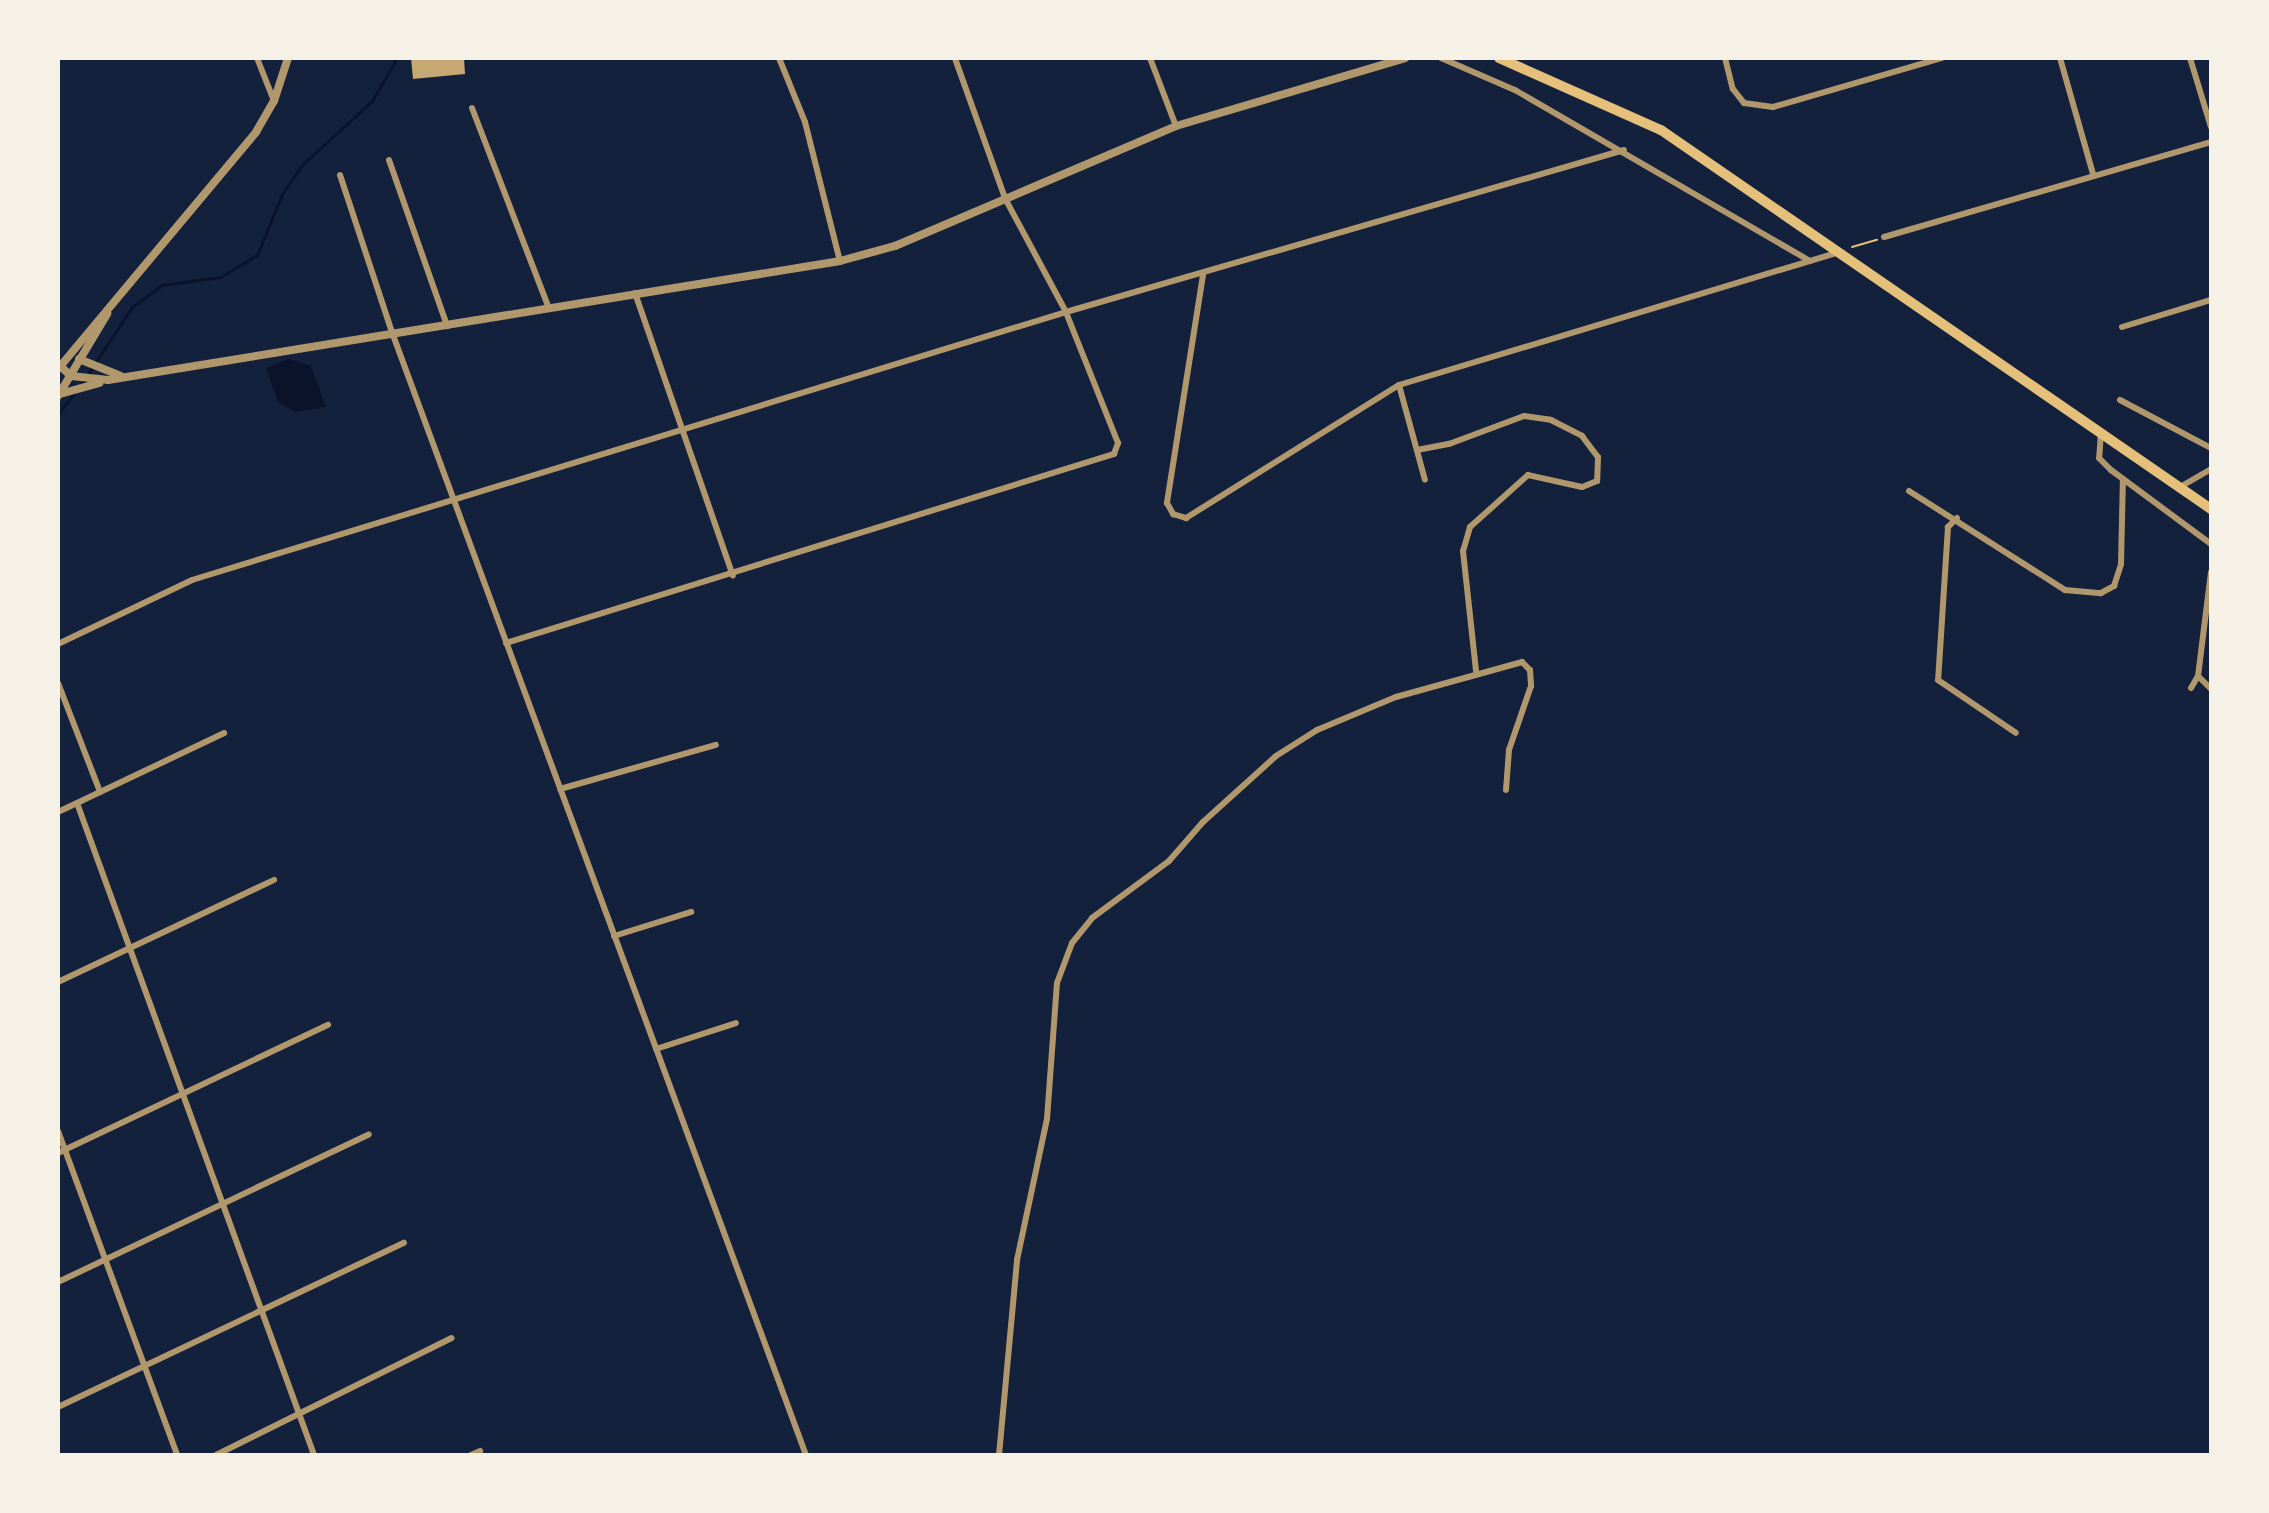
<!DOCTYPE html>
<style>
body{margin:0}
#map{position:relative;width:2269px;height:1513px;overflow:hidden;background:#14213d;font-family:Barlow,sans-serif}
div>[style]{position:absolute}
.water>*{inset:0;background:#0b132b}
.stream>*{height:3px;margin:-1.5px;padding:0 1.5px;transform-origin:1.5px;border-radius:1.5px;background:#0b132b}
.building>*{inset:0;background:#c6a872}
.path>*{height:2px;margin:-1px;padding:0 1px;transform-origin:1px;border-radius:1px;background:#e5c07b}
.minor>*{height:6px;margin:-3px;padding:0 3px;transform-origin:3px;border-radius:3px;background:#b1986c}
.tertiary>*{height:8px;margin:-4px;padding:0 4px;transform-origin:4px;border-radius:4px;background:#b1986c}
.primary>*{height:10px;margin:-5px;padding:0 5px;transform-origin:5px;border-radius:5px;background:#e5c07b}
span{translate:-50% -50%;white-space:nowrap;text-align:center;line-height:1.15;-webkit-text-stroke:8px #f6f1e7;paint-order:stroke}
.frame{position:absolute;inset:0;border:60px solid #f6f1e7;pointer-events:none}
</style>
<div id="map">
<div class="water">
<div style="clip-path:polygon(289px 359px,311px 366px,326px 407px,295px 412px,278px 402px,266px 368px)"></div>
</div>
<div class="stream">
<div style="left:80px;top:386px;width:95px;rotate:-56.6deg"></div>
<div style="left:132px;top:307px;width:37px;rotate:-36deg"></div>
<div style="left:162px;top:285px;width:59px;rotate:-7.9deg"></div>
<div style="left:220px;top:277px;width:43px;rotate:-30.7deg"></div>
<div style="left:257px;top:255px;width:66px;rotate:-67.7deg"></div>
<div style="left:282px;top:194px;width:38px;rotate:-55deg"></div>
<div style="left:304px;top:163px;width:92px;rotate:-42.4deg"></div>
<div style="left:372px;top:101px;width:50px;rotate:-59.8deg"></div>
<div style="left:58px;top:414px;width:28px;rotate:-52deg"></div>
</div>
<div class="building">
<div style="clip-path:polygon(411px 58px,464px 58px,465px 74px,413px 79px)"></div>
</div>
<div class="path">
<div style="left:1852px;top:247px;width:26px;rotate:-16deg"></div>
</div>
<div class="minor">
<div style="left:257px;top:58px;width:46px;rotate:68.4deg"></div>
<div style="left:779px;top:58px;width:69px;rotate:67.9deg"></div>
<div style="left:805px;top:122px;width:143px;rotate:75.9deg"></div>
<div style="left:1150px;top:58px;width:73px;rotate:69.1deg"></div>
<div style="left:1441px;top:58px;width:81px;rotate:23.4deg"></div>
<div style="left:1515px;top:90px;width:341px;rotate:30.1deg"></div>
<div style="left:1725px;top:58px;width:32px;rotate:76deg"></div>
<div style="left:1733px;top:89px;width:18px;rotate:52deg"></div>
<div style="left:1744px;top:103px;width:29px;rotate:8deg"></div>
<div style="left:1773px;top:107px;width:176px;rotate:-16.2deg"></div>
<div style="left:2060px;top:58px;width:121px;rotate:74.1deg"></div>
<div style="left:2190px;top:58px;width:72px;rotate:73.1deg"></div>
<div style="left:472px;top:108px;width:212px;rotate:69deg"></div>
<div style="left:389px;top:160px;width:176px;rotate:70.7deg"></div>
<div style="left:340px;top:175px;width:169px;rotate:71.7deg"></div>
<div style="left:393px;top:335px;width:1194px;rotate:69.76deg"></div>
<div style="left:1884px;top:237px;width:341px;rotate:-16.2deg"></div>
<div style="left:1203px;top:275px;width:231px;rotate:99deg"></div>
<div style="left:1167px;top:503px;width:13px;rotate:61deg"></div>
<div style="left:1173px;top:514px;width:14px;rotate:17deg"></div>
<div style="left:1186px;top:518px;width:251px;rotate:-32deg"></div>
<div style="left:1399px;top:385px;width:460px;rotate:-16.8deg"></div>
<div style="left:635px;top:293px;width:299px;rotate:70.9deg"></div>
<div style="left:2122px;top:327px;width:93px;rotate:-16.9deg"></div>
<div style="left:1399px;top:385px;width:98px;rotate:74.7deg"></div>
<div style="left:2120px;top:400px;width:103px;rotate:27.8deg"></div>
<div style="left:2101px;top:432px;width:26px;rotate:94deg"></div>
<div style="left:2099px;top:458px;width:17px;rotate:45deg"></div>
<div style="left:2111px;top:470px;width:124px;rotate:36.5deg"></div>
<div style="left:1417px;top:450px;width:33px;rotate:-11deg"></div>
<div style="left:1449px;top:444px;width:80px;rotate:-20.5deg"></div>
<div style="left:1524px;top:416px;width:27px;rotate:8deg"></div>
<div style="left:1551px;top:420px;width:35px;rotate:27deg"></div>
<div style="left:1582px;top:436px;width:26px;rotate:53deg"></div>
<div style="left:1598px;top:457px;width:24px;rotate:92deg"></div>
<div style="left:1597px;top:481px;width:16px;rotate:158deg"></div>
<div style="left:1582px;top:487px;width:55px;rotate:-167.5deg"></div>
<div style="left:1528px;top:475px;width:78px;rotate:138.1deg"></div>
<div style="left:1470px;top:527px;width:25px;rotate:106deg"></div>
<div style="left:1463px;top:551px;width:121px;rotate:83.8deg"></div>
<div style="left:2180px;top:487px;width:36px;rotate:-30deg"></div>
<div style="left:1909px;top:491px;width:185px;rotate:32.4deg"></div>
<div style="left:2065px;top:590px;width:36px;rotate:5deg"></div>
<div style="left:2101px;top:593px;width:15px;rotate:-28deg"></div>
<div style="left:2114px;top:586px;width:23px;rotate:-72deg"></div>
<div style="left:2121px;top:564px;width:85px;rotate:-88.7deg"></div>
<div style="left:1957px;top:518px;width:13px;rotate:135deg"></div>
<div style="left:1948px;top:527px;width:153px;rotate:93.7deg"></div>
<div style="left:1938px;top:680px;width:94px;rotate:34.2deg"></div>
<div style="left:2211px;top:572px;width:105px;rotate:97.1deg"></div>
<div style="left:2198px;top:676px;width:18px;rotate:45deg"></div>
<div style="left:506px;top:643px;width:637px;rotate:-17.27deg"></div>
<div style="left:1114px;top:454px;width:12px;rotate:-70deg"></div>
<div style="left:1118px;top:443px;width:141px;rotate:-111.7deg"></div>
<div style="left:1066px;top:312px;width:129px;rotate:-118.2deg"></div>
<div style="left:1005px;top:198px;width:149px;rotate:-109.7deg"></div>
<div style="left:58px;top:644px;width:148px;rotate:-25.5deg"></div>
<div style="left:192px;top:580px;width:914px;rotate:-17.05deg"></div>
<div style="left:1066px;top:312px;width:581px;rotate:-16.19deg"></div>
<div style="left:58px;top:683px;width:117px;rotate:68.9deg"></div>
<div style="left:2191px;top:688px;width:14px;rotate:-60deg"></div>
<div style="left:560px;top:789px;width:162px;rotate:-15.8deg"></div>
<div style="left:77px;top:803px;width:694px;rotate:70.02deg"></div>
<div style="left:58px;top:812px;width:184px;rotate:-25.4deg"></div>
<div style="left:614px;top:936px;width:81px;rotate:-17.3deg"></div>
<div style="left:58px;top:982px;width:239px;rotate:-25.3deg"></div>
<div style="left:656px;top:1049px;width:84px;rotate:-18deg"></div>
<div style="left:58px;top:1131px;width:345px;rotate:69.8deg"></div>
<div style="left:58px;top:1153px;width:299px;rotate:-25.4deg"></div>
<div style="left:58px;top:1282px;width:344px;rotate:-25.4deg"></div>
<div style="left:58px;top:1407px;width:383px;rotate:-25.4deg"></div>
<div style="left:216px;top:1455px;width:263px;rotate:-26.4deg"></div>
<div style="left:471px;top:1455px;width:10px;rotate:-24deg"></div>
<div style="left:999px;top:1455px;width:196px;rotate:-84.7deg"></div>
<div style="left:1017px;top:1260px;width:144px;rotate:-78deg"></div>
<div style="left:1047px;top:1119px;width:136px;rotate:-85.8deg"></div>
<div style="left:1057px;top:983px;width:43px;rotate:-69.4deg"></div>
<div style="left:1072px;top:943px;width:32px;rotate:-51deg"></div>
<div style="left:1092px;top:918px;width:96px;rotate:-36.5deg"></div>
<div style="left:1169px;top:861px;width:52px;rotate:-48.9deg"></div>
<div style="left:1203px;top:822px;width:98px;rotate:-42.1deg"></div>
<div style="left:1276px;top:756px;width:49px;rotate:-32.4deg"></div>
<div style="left:1317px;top:730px;width:86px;rotate:-22.7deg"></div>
<div style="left:1396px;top:697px;width:131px;rotate:-15.5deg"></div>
<div style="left:1522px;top:662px;width:11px;rotate:45deg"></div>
<div style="left:1530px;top:670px;width:16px;rotate:86deg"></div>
<div style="left:1531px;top:686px;width:68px;rotate:109deg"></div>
<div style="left:1509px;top:750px;width:40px;rotate:94.3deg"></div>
</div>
<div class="tertiary">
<div style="left:79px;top:359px;width:45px;rotate:22deg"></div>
<div style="left:60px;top:366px;width:15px;rotate:42deg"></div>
<div style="left:71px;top:376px;width:37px;rotate:6deg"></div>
<div style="left:108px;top:380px;width:742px;rotate:-9.23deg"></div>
<div style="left:840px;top:261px;width:57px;rotate:-15.3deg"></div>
<div style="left:895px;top:246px;width:306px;rotate:-23.1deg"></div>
<div style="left:1176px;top:126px;width:239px;rotate:-16.5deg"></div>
<div style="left:58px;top:369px;width:309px;rotate:-50.1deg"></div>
<div style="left:256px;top:132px;width:36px;rotate:-60deg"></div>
<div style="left:274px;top:101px;width:45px;rotate:-72deg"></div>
<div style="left:60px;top:394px;width:41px;rotate:-15.8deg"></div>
<div style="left:58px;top:396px;width:96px;rotate:-59.1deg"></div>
</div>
<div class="primary">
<div style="left:1499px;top:58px;width:177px;rotate:24deg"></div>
<div style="left:1661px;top:130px;width:668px;rotate:34.57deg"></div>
</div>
<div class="frame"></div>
</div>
